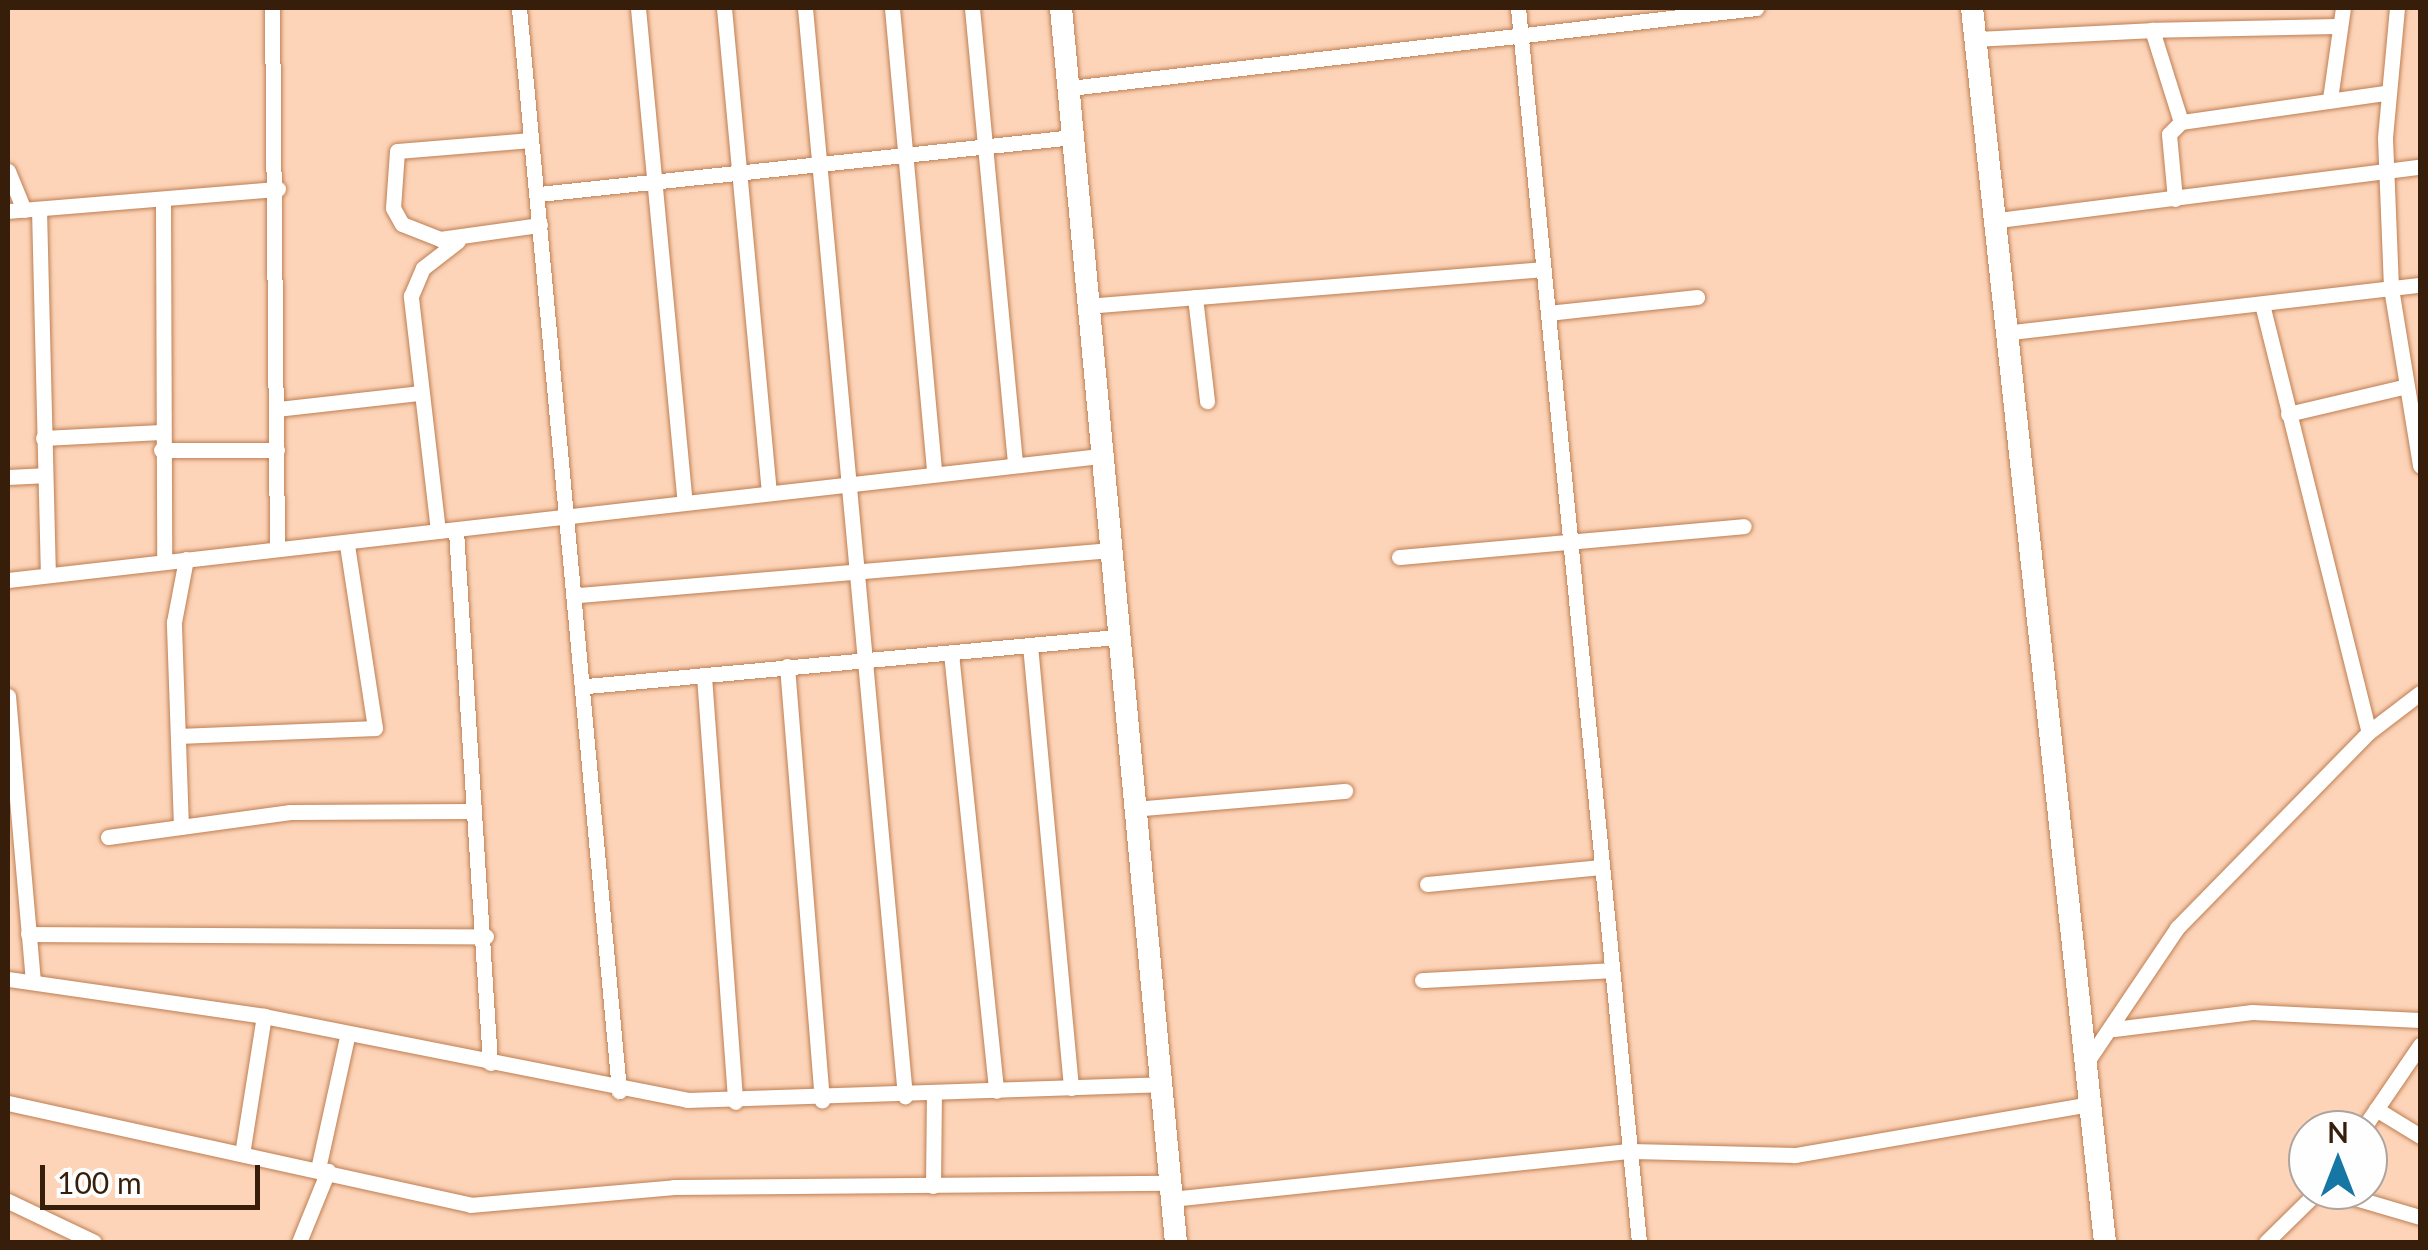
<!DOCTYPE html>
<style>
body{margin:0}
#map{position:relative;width:2428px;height:1250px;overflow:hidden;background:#fdd4b8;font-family:Lato,sans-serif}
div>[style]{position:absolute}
.roads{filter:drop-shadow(0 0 2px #be7f52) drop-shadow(0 0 2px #be7f52)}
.street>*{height:15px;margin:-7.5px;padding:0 7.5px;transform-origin:7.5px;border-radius:7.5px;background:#fff}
.secondary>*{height:22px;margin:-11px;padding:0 11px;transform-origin:11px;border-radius:11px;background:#fff}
span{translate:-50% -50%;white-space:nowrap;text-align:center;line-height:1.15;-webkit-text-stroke:10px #fefefe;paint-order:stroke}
.frame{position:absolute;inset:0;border:10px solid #371e0b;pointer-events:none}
.north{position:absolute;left:2288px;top:1110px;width:100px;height:100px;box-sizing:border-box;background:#fefefe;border:2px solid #aea49d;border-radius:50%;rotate:0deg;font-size:28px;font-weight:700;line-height:40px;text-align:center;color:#371e0b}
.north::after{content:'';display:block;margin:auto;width:35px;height:45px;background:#1777a4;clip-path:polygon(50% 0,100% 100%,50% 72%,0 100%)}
.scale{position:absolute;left:40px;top:1165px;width:220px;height:45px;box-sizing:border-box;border:5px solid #371e0b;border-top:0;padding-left:12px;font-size:30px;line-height:35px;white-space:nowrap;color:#371e0b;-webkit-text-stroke:8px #fefefe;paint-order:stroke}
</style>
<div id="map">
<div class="roads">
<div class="street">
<div style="left:272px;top:8px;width:541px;rotate:89.47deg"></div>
<div style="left:519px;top:8px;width:1088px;rotate:84.72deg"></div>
<div style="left:638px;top:8px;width:496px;rotate:84.6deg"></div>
<div style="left:724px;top:8px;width:485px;rotate:84.7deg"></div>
<div style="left:805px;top:8px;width:1093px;rotate:84.75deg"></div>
<div style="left:892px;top:8px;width:467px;rotate:84.8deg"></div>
<div style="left:972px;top:8px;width:458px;rotate:84.6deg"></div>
<div style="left:1518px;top:8px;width:1240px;rotate:84.4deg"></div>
<div style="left:2397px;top:8px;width:131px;rotate:95.3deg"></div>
<div style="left:2385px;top:138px;width:150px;rotate:87.7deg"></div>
<div style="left:2391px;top:288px;width:180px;rotate:80.7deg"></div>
<div style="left:2340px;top:26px;width:188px;rotate:178.8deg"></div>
<div style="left:2152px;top:30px;width:96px;rotate:72.5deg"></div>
<div style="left:2181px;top:122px;width:207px;rotate:-8.1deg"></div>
<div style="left:1975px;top:39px;width:177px;rotate:-2.9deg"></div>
<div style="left:1070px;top:88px;width:691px;rotate:-6.65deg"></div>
<div style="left:2330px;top:99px;width:92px;rotate:-81.9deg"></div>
<div style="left:531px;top:140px;width:134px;rotate:175.3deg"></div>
<div style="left:397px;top:151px;width:57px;rotate:94deg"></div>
<div style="left:393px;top:208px;width:18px;rotate:61deg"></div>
<div style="left:402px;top:224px;width:41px;rotate:21.5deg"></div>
<div style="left:440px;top:239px;width:101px;rotate:-8deg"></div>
<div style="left:8px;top:171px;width:42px;rotate:67.7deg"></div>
<div style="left:539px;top:194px;width:537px;rotate:-6.09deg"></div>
<div style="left:2175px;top:199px;width:65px;rotate:-95.3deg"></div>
<div style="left:2169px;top:134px;width:17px;rotate:-45deg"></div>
<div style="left:163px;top:202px;width:359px;rotate:89.8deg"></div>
<div style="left:39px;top:209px;width:366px;rotate:88.6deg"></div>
<div style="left:8px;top:211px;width:271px;rotate:-4.7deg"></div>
<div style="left:1998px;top:220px;width:425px;rotate:-7.2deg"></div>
<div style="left:1195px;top:297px;width:105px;rotate:83.4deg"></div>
<div style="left:2262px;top:304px;width:441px;rotate:76deg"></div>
<div style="left:1086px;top:306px;width:457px;rotate:-4.6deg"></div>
<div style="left:1548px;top:313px;width:150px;rotate:-6.1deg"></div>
<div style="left:2012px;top:332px;width:411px;rotate:-6.6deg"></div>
<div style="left:277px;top:409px;width:144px;rotate:-6.4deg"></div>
<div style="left:2288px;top:414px;width:118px;rotate:-13.2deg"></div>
<div style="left:43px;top:438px;width:118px;rotate:-2.9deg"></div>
<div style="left:161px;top:450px;width:116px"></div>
<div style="left:8px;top:477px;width:35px;rotate:-3deg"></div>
<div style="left:438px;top:531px;width:237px;rotate:-96.6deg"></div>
<div style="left:411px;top:296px;width:30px;rotate:-67deg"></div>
<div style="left:423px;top:268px;width:44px;rotate:-37.6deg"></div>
<div style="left:456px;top:531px;width:533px;rotate:86.34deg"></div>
<div style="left:1399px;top:557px;width:346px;rotate:-5.1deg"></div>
<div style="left:8px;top:580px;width:1099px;rotate:-6.48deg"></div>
<div style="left:579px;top:595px;width:534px;rotate:-4.83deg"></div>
<div style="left:1030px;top:645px;width:445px;rotate:84.7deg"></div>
<div style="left:951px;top:653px;width:440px;rotate:84.1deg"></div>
<div style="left:787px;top:666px;width:436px;rotate:85.4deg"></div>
<div style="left:704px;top:676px;width:427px;rotate:85.8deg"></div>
<div style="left:587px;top:686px;width:531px;rotate:-5.29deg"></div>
<div style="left:8px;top:696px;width:285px;rotate:85deg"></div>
<div style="left:179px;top:736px;width:196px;rotate:-2.3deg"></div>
<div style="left:375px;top:728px;width:186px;rotate:-98.7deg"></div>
<div style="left:1133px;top:809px;width:213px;rotate:-4.9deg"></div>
<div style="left:181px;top:827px;width:205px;rotate:-92deg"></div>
<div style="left:174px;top:622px;width:64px;rotate:-79.2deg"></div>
<div style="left:108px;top:837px;width:184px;rotate:-7.8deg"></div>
<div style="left:290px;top:812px;width:182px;rotate:-0.3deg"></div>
<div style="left:1427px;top:884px;width:175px;rotate:-5.6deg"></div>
<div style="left:28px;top:934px;width:458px;rotate:0.3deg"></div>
<div style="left:8px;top:979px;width:259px;rotate:8.2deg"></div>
<div style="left:264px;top:1016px;width:431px;rotate:11.2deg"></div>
<div style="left:687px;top:1100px;width:474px;rotate:-1.9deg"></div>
<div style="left:1422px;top:980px;width:190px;rotate:-3deg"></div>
<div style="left:2114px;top:1029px;width:139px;rotate:-7deg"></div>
<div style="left:2252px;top:1012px;width:168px;rotate:2.7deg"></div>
<div style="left:2086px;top:1063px;width:163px;rotate:-56deg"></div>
<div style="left:2177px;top:928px;width:274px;rotate:-45.6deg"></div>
<div style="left:2369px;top:732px;width:64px;rotate:-37.4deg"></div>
<div style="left:8px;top:1103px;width:473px;rotate:12.4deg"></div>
<div style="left:470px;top:1205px;width:205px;rotate:-5deg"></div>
<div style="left:674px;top:1187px;width:496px;rotate:-0.5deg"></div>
<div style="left:2376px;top:1109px;width:52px;rotate:31.5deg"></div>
<div style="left:2362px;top:1130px;width:103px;rotate:-55.7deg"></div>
<div style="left:243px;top:1148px;width:134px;rotate:-81deg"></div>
<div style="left:318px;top:1169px;width:135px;rotate:-77.6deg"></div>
<div style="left:933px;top:1186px;width:91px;rotate:-89.4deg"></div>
<div style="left:2328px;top:1190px;width:96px;rotate:16.4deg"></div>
<div style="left:1171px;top:1199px;width:462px;rotate:-6deg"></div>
<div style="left:1631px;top:1151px;width:164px;rotate:1.4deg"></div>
<div style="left:1795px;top:1155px;width:300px;rotate:-9.8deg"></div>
<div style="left:8px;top:1201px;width:95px;rotate:25.5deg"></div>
<div style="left:299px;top:1242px;width:77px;rotate:-67.8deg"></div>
<div style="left:2266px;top:1242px;width:74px;rotate:-44.5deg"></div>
</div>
<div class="secondary">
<div style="left:1061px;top:8px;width:1239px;rotate:84.68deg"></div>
<div style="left:1972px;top:8px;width:1241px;rotate:83.85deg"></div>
</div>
</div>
<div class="frame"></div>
<div class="north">N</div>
<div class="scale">100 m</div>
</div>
